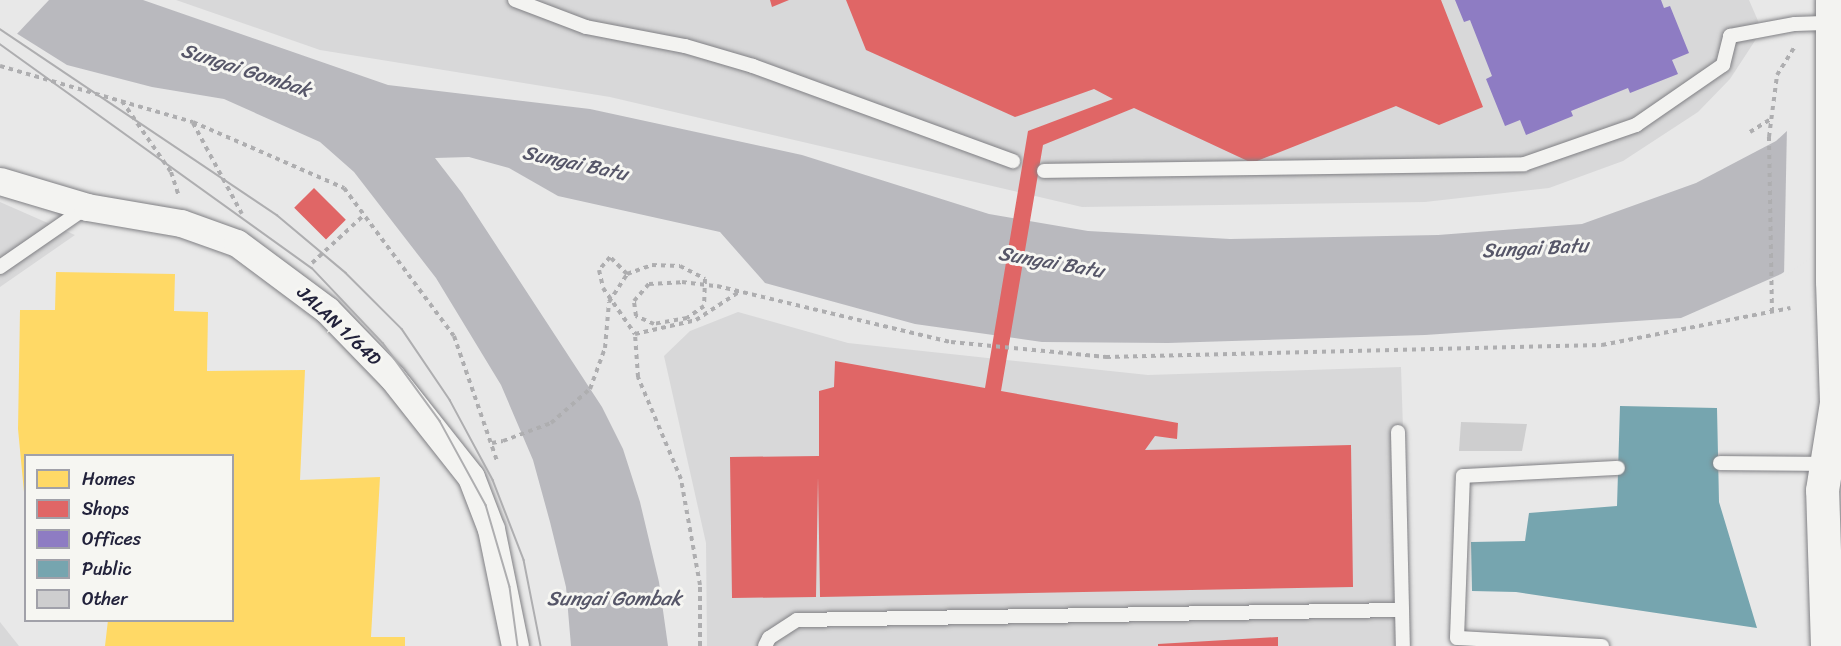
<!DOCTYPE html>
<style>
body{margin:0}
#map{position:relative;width:1841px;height:646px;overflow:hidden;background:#e8e8e8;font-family:Sriracha,sans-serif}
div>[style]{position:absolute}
.built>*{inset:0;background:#d8d8d9}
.water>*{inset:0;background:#b9b9be}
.pier>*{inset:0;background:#e8e8e8}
.homes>*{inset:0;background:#ffd966}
.shops>*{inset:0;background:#e06666;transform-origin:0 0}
.offices>*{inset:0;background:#8e7cc3}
.public>*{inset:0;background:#76a5af}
.building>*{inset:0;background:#cececf}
.path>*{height:4px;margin-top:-2px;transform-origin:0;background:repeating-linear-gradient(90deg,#aeaeb0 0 4.5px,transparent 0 9px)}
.roads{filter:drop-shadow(0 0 2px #808084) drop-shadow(0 0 2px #808084)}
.service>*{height:14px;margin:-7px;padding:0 7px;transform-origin:7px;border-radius:7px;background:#f3f3f1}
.minor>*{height:27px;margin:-13.5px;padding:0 13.5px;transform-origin:13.5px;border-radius:13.5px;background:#f3f3f1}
.primary>*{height:33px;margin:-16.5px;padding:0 16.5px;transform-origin:16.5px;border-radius:16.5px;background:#f3f3f1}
.tram>*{height:1.5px;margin:-0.75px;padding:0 0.75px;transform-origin:0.75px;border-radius:0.75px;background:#aeaeb0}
.path-bridge>*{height:4px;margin-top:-2px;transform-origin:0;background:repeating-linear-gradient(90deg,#aeaeb0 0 4.5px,transparent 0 9px)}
span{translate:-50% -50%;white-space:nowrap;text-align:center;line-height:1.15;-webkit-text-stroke:6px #f6f6f2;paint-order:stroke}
.street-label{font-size:18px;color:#22223b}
.water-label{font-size:20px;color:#565668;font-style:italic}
.legend{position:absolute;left:24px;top:454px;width:210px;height:168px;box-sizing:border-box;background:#f6f6f2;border:2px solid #a1a1a9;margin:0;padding:8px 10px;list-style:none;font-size:18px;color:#22223b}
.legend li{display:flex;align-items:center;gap:12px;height:30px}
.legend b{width:30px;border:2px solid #a1a1a9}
</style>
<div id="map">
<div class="built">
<div style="clip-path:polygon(176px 0,1749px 0,1762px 30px,1730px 79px,1698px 112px,1623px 161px,1549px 188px,1425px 202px,1082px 207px,610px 97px,320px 50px)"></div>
<div style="clip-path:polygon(0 202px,75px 235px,0 287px)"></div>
<div style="clip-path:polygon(738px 312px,848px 343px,1148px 375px,1401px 367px,1410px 646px,707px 646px,706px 543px,664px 356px,690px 331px)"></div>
<div style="clip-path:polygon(0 622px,19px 646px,0 646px)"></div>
</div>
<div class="water">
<div style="clip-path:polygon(0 0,143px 0,388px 85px,590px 109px,802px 155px,989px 214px,1088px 231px,1230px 239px,1438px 235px,1582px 224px,1696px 183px,1776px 141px,1841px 81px,1841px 234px,1781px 274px,1681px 318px,1425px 335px,1168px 343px,1042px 342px,915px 324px,765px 283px,720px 232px,558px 196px,509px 168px,469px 157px,435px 158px,462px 193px,602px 407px,623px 449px,640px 502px,659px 582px,668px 646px,571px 646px,566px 587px,550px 522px,533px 460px,501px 385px,436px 278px,354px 172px,320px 142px,224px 99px,152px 87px,67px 65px,0 23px)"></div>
</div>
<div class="pier">
<div style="clip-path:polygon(0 0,49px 0,15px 36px,0 26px)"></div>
<div style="clip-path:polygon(1839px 78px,1841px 238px,1784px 276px,1787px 126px)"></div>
</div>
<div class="homes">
<div style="clip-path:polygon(56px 272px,175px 274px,174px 311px,208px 312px,207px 371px,305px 370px,300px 480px,380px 477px,371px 637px,405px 637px,405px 646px,105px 646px,108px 620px,232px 620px,232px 456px,26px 456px,24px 492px,18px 429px,20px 310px,55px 310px)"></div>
</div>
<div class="shops">
<div style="clip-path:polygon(770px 0,789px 0,772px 7px)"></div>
<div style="clip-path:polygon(846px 0,1441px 0,1483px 107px,1439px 125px,1396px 106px,1252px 163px,1134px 108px,1043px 145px,1001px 391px,1178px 423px,1177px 439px,1155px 436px,1145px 450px,1351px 445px,1353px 587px,820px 597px,818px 477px,816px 597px,732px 598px,730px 457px,819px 456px,819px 391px,834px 387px,835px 361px,985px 388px,1028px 131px,1113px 99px,1094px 89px,1015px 117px,866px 50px)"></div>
<div style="left:314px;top:188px;width:45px;height:28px;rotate:45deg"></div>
<div style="clip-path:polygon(1278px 637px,1278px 646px,1158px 646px,1158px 644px)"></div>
</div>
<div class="offices">
<div style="clip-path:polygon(1455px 0,1661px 0,1664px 8px,1670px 6px,1689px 53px,1672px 60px,1678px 74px,1630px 93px,1628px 88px,1571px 111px,1573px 116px,1526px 135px,1520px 120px,1505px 126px,1486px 79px,1492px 76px,1470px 20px,1464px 22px)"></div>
</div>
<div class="public">
<div style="clip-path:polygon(1620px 406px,1717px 408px,1719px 502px,1757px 628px,1516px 592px,1472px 591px,1471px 542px,1525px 541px,1529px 513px,1617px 506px)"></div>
</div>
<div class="building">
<div style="clip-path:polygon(1461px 422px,1527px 424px,1522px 451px,1459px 451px)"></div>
</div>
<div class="path">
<div style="left:0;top:66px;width:201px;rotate:16.2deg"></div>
<div style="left:193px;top:122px;width:165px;rotate:23.6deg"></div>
<div style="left:344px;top:188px;width:184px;rotate:53.4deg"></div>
<div style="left:454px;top:336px;width:132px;rotate:71deg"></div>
<div style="left:122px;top:101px;width:86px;rotate:55.4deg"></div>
<div style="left:171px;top:172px;width:23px;rotate:72deg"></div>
<div style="left:193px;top:123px;width:103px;rotate:61.7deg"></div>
<div style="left:1750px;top:132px;width:25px;rotate:-32deg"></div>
<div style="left:312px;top:263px;width:71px;rotate:-42.7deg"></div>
<div style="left:627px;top:274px;width:24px;rotate:-135deg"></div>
<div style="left:610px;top:257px;width:17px;rotate:130deg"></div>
<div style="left:599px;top:270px;width:18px;rotate:77deg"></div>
<div style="left:603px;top:288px;width:56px;rotate:55.2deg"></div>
<div style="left:717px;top:286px;width:241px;rotate:13.5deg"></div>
<div style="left:951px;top:342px;width:156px;rotate:5.5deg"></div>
<div style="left:1106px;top:357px;width:496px;rotate:-1.4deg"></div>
<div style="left:1602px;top:345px;width:192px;rotate:-11.1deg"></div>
<div style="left:1772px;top:312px;width:175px;rotate:-91deg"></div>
<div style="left:1769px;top:137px;width:63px;rotate:-82.6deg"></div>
<div style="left:1777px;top:75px;width:32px;rotate:-58deg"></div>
<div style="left:492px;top:443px;width:11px;rotate:-10deg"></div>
<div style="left:700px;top:646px;width:61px;rotate:-90deg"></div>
<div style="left:700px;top:585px;width:108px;rotate:-100.2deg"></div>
<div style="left:681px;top:479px;width:111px;rotate:-112.9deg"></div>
<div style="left:638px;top:377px;width:43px;rotate:-94deg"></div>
<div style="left:635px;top:334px;width:63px;rotate:-12.9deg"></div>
<div style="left:696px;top:320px;width:51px;rotate:-33.1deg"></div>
</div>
<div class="roads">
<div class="service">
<div style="left:515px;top:0;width:76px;rotate:20.8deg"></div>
<div style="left:586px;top:27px;width:101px;rotate:10.9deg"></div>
<div style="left:685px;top:46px;width:71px;rotate:16.4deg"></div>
<div style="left:753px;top:66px;width:277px;rotate:20.1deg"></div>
<div style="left:1044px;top:171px;width:480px;rotate:-0.8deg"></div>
<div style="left:1524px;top:164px;width:119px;rotate:-19.2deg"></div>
<div style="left:1636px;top:125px;width:106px;rotate:-34.6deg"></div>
<div style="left:1723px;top:65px;width:30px;rotate:-76deg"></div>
<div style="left:1730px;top:36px;width:66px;rotate:-10.5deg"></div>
<div style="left:1795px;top:24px;width:36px;rotate:-2deg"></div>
<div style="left:0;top:267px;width:106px;rotate:-34.6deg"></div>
<div style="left:1398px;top:432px;width:214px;rotate:88.7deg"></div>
<div style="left:1720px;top:463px;width:106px;rotate:0.5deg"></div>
<div style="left:765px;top:646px;width:9px;rotate:-63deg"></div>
<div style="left:769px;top:638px;width:33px;rotate:-33deg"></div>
<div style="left:797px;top:620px;width:605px;rotate:-0.95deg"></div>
<div style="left:1602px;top:646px;width:145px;rotate:-176.8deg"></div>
<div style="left:1457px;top:638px;width:162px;rotate:-87.9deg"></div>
<div style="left:1463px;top:476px;width:155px;rotate:-3deg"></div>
</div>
<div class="minor">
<div style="left:0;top:181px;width:91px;rotate:16.6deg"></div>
<div style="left:87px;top:207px;width:95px;rotate:9.7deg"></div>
<div style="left:181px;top:223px;width:59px;rotate:19.7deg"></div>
<div style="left:237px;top:243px;width:112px;rotate:36.7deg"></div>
<div style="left:327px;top:310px;width:93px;rotate:45.9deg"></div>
<div style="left:392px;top:377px;width:127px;rotate:51.7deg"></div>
<div style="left:471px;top:477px;width:56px;rotate:69deg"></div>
<div style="left:491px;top:529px;width:119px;rotate:78.4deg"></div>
</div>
<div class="primary">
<div style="left:1832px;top:0;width:281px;rotate:90deg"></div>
<div style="left:1832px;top:281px;width:121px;rotate:88.1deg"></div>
<div style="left:1836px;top:402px;width:28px;rotate:80deg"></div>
<div style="left:1827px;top:646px;width:156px;rotate:-91.8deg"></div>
<div style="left:1822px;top:490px;width:88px;rotate:-80.9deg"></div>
</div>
</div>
<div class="tram">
<div style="left:0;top:29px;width:334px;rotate:33.9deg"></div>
<div style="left:277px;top:215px;width:90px;rotate:40deg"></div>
<div style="left:346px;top:273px;width:79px;rotate:45deg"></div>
<div style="left:402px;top:329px;width:86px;rotate:55.9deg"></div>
<div style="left:450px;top:400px;width:91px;rotate:61.7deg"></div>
<div style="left:493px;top:480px;width:86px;rotate:68.8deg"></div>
<div style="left:524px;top:560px;width:88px;rotate:78.8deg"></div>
<div style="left:0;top:44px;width:384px;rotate:35.7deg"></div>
<div style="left:312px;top:268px;width:103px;rotate:46.6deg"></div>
<div style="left:383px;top:343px;width:97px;rotate:53.8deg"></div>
<div style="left:440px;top:421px;width:96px;rotate:61.3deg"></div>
<div style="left:486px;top:505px;width:85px;rotate:73.7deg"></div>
<div style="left:510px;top:587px;width:60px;rotate:82.3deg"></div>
</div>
<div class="path-bridge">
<div style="left:503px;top:441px;width:51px;rotate:-20.6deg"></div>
<div style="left:551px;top:423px;width:52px;rotate:-41.1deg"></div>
<div style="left:590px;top:389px;width:44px;rotate:-69.9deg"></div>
<div style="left:605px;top:348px;width:46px;rotate:-85deg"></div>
<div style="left:609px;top:302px;width:33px;rotate:-57deg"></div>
<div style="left:627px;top:274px;width:27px;rotate:-20deg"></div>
<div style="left:652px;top:265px;width:28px;rotate:2deg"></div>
<div style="left:680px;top:266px;width:28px;rotate:27deg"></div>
<div style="left:705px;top:279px;width:27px;rotate:92deg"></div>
<div style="left:704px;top:306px;width:21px;rotate:145deg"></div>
<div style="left:687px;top:318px;width:34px;rotate:170deg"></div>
<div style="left:654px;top:324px;width:20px;rotate:-156deg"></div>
<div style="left:636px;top:316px;width:15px;rotate:-98deg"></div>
<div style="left:634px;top:301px;width:23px;rotate:-49deg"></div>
<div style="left:649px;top:284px;width:33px;rotate:-3deg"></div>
<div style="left:682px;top:282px;width:35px;rotate:7deg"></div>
</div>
<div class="street-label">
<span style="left:339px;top:326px;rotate:43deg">JALAN 1/64D</span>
</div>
<div class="water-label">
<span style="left:246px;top:70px;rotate:18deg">Sungai Gombak</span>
<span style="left:575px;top:163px;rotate:12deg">Sungai Batu</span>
<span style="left:1535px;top:248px;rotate:-3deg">Sungai Batu</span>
<span style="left:1051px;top:262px;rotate:10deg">Sungai Batu</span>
<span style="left:614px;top:598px">Sungai Gombak</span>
</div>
<ul class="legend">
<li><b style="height:16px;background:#ffd966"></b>Homes</li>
<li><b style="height:16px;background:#e06666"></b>Shops</li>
<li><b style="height:16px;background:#8e7cc3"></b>Offices</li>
<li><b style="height:16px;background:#76a5af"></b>Public</li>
<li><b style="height:16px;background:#cececf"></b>Other</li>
</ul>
</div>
